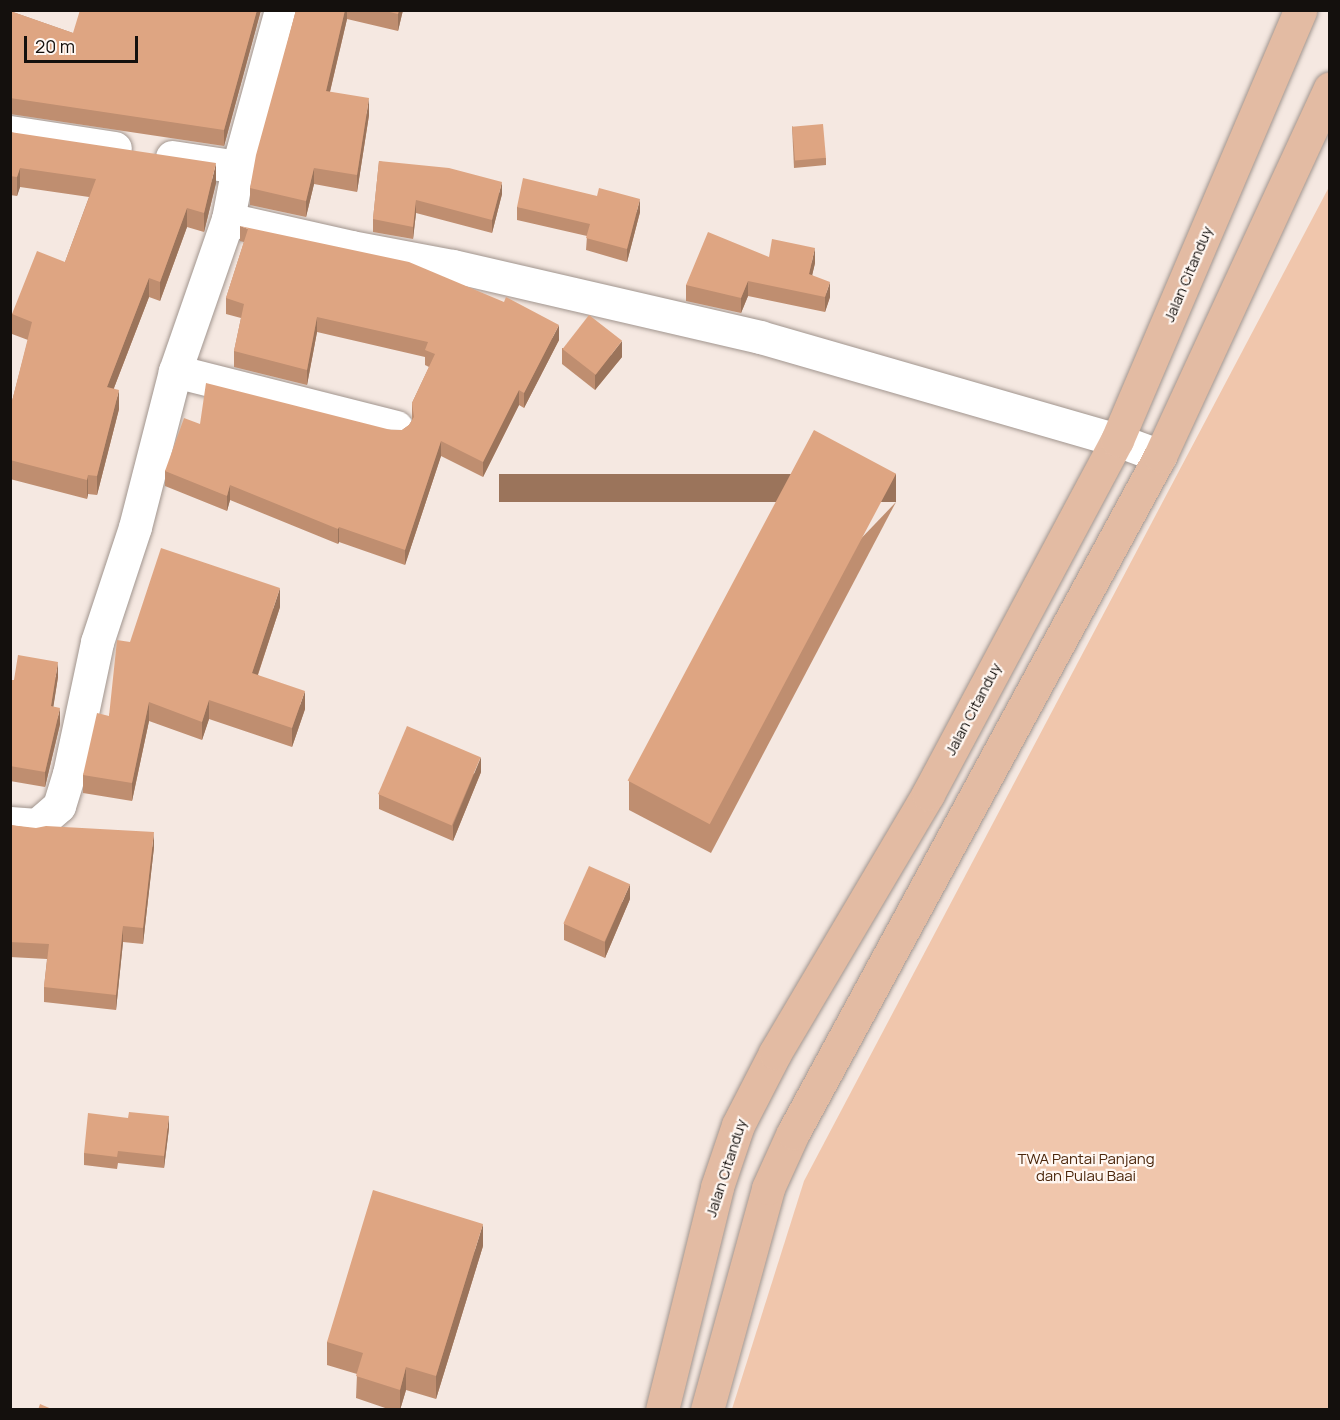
<!DOCTYPE html>
<style>
body{margin:0}
#map{position:relative;width:1340px;height:1420px;overflow:hidden;background:#f5e8e1;font-family:Manrope,sans-serif}
div>[style]{position:absolute}
.green>*{inset:0;background:#f0c6ac}
.roads{filter:drop-shadow(0 0 2px #a1958e) drop-shadow(0 0 2px #a1958e)}
.minor>*{height:33px;margin:-16.5px;padding:0 16.5px;transform-origin:16.5px;border-radius:16.5px;background:#fff}
.major>*{height:33px;margin:-16.5px;padding:0 16.5px;transform-origin:16.5px;border-radius:16.5px;background:#e3bba3}
.wall>*{inset:0;background:#bf8e70}
.shaded-wall>*{inset:0;background:#9b745b;transform-origin:0 0}
.building>*{inset:0;background:#dea582;transform-origin:0 0}
span{translate:-50% -50%;white-space:nowrap;text-align:center;line-height:1.15;-webkit-text-stroke:4.5px #fff7f2;paint-order:stroke}
.street-label{font-size:15px;color:#14100d}
.park-label{font-size:15px;color:#4b260b}
.frame{position:absolute;inset:0;border:12px solid #14100d;pointer-events:none}
.scale{position:absolute;left:24px;top:36px;width:114px;height:27px;box-sizing:border-box;border:3px solid #14100d;border-top:0;padding-left:8px;font-size:18px;line-height:21px;white-space:nowrap;color:#14100d;-webkit-text-stroke:4px #fff7f2;paint-order:stroke}
</style>
<div id="map">
<div class="green">
<div style="clip-path:polygon(1329px 187px,1329px 1409px,732px 1409px,804px 1181px)"></div>
</div>
<div class="roads">
<div class="minor">
<div style="left:10px;top:132px;width:106px;rotate:8.7deg"></div>
<div style="left:172px;top:157px;width:67px;rotate:8.6deg"></div>
<div style="left:228px;top:219px;width:53px;rotate:-79.1deg"></div>
<div style="left:238px;top:167px;width:163px;rotate:-74.7deg"></div>
<div style="left:175px;top:371px;width:228px;rotate:14.2deg"></div>
<div style="left:10px;top:823px;width:27px;rotate:4deg"></div>
<div style="left:37px;top:825px;width:29px;rotate:-41deg"></div>
<div style="left:59px;top:806px;width:34px;rotate:-73deg"></div>
<div style="left:69px;top:774px;width:135px;rotate:-78deg"></div>
<div style="left:97px;top:642px;width:121px;rotate:-71.7deg"></div>
<div style="left:135px;top:527px;width:161px;rotate:-75.6deg"></div>
<div style="left:175px;top:371px;width:161px;rotate:-70.8deg"></div>
<div style="left:228px;top:219px;width:126px;rotate:12.8deg"></div>
<div style="left:351px;top:247px;width:104px;rotate:10.6deg"></div>
<div style="left:453px;top:266px;width:315px;rotate:13deg"></div>
<div style="left:760px;top:337px;width:372px;rotate:16.1deg"></div>
<div style="left:1117px;top:440px;width:46px;rotate:20.4deg"></div>
</div>
<div class="major">
<div style="left:662px;top:1410px;width:230px;rotate:-76.1deg"></div>
<div style="left:717px;top:1187px;width:65px;rotate:-71.3deg"></div>
<div style="left:738px;top:1125px;width:81px;rotate:-62.8deg"></div>
<div style="left:775px;top:1053px;width:301px;rotate:-59.4deg"></div>
<div style="left:928px;top:794px;width:401px;rotate:-61.9deg"></div>
<div style="left:1117px;top:440px;width:467px;rotate:-66.9deg"></div>
<div style="left:707px;top:1410px;width:230px;rotate:-74.6deg"></div>
<div style="left:768px;top:1188px;width:60px;rotate:-65.6deg"></div>
<div style="left:793px;top:1133px;width:770px;rotate:-61.54deg"></div>
<div style="left:1160px;top:456px;width:405px;rotate:-65.2deg"></div>
</div>
</div>
<div class="wall">
<div style="clip-path:polygon(261px 10px,224px 146px,10px 114px,10px 11px,73px 33px)"></div>
<div style="clip-path:polygon(296px 10px,403px 10px,398px 31px,347px 19px,330px 92px,369px 115px,357px 192px,314px 184px,306px 217px,250px 205px,250px 188px)"></div>
<div style="clip-path:polygon(792px 126px,826px 158px,826px 165px,794px 168px)"></div>
<div style="clip-path:polygon(10px 132px,216px 183px,204px 232px,187px 227px,160px 301px,149px 297px,114px 388px,119px 409px,97px 495px,88px 494px,87px 499px,10px 479px,10px 409px,28px 340px,12px 334px,12px 314px,65px 262px,89px 197px,20px 187px,17px 196px,10px 195px)"></div>
<div style="clip-path:polygon(379px 161px,502px 194px,492px 233px,416px 213px,413px 239px,373px 232px,373px 219px)"></div>
<div style="clip-path:polygon(517px 207px,640px 212px,627px 262px,586px 250px,587px 236px,517px 220px)"></div>
<div style="clip-path:polygon(240px 226px,559px 340px,524px 408px,519px 405px,483px 477px,441px 456px,405px 565px,339px 542px,338px 544px,230px 500px,227px 511px,165px 486px,165px 471px,200px 424px,402px 430px,409px 425px,412px 420px,412px 403px,429px 367px,425px 365px,425px 357px,317px 332px,307px 385px,234px 367px,234px 351px,241px 318px,226px 314px,226px 298px,244px 242px,240px 241px)"></div>
<div style="clip-path:polygon(769px 257px,815px 263px,812px 275px,830px 297px,825px 312px,748px 296px,741px 313px,686px 301px,686px 285px)"></div>
<div style="clip-path:polygon(562px 348px,622px 357px,595px 390px,562px 364px)"></div>
<div style="clip-path:polygon(896px 502px,711px 853px,629px 810px,629px 781px)"></div>
<div style="clip-path:polygon(280px 607px,258px 675px,305px 709px,292px 747px,209px 719px,202px 740px,149px 721px,132px 801px,83px 793px,83px 775px,109px 716px,130px 642px)"></div>
<div style="clip-path:polygon(58px 677px,53px 707px,60px 724px,45px 787px,10px 781px,10px 680px,14px 680px)"></div>
<div style="clip-path:polygon(481px 772px,453px 841px,379px 809px,379px 794px)"></div>
<div style="clip-path:polygon(10px 825px,154px 847px,143px 944px,123px 942px,116px 1010px,44px 1002px,44px 987px,47px 959px,10px 957px)"></div>
<div style="clip-path:polygon(630px 899px,605px 958px,564px 940px,564px 924px)"></div>
<div style="clip-path:polygon(169px 1128px,164px 1168px,118px 1163px,117px 1169px,84px 1165px,84px 1153px)"></div>
<div style="clip-path:polygon(483px 1246px,436px 1399px,406px 1390px,400px 1410px,391px 1410px,356px 1398px,357px 1374px,327px 1365px,327px 1342px)"></div>
</div>
<div class="shaded-wall">
<div style="clip-path:polygon(257px 10px,261px 10px,224px 146px,224px 130px)"></div>
<div style="clip-path:polygon(345px 10px,347px 10px,347px 19px,326px 108px,326px 91px)"></div>
<div style="clip-path:polygon(399px 10px,403px 10px,398px 31px,398px 14px)"></div>
<div style="clip-path:polygon(369px 98px,369px 115px,357px 192px,357px 175px)"></div>
<div style="clip-path:polygon(216px 163px,216px 183px,204px 232px,204px 213px)"></div>
<div style="clip-path:polygon(20px 168px,20px 187px,17px 196px,17px 177px)"></div>
<div style="clip-path:polygon(314px 168px,314px 184px,306px 217px,306px 201px)"></div>
<div style="clip-path:polygon(502px 182px,502px 194px,492px 233px,492px 220px)"></div>
<div style="clip-path:polygon(640px 199px,640px 212px,627px 262px,627px 249px)"></div>
<div style="clip-path:polygon(416px 200px,416px 213px,413px 239px,413px 227px)"></div>
<div style="clip-path:polygon(187px 208px,187px 227px,160px 301px,160px 282px)"></div>
<div style="clip-path:polygon(815px 248px,815px 263px,809px 289px,809px 274px)"></div>
<div style="clip-path:polygon(149px 278px,149px 297px,107px 406px,107px 387px)"></div>
<div style="clip-path:polygon(748px 281px,748px 296px,741px 313px,741px 298px)"></div>
<div style="clip-path:polygon(830px 282px,830px 297px,825px 312px,825px 297px)"></div>
<div style="clip-path:polygon(317px 317px,317px 332px,307px 385px,307px 370px)"></div>
<div style="clip-path:polygon(559px 325px,559px 340px,524px 408px,524px 393px)"></div>
<div style="clip-path:polygon(622px 341px,622px 357px,595px 390px,595px 375px)"></div>
<div style="clip-path:polygon(119px 390px,119px 409px,97px 495px,97px 476px)"></div>
<div style="clip-path:polygon(519px 390px,519px 405px,483px 477px,483px 462px)"></div>
<div style="clip-path:polygon(441px 441px,441px 456px,405px 565px,405px 550px)"></div>
<div style="left:896px;top:474px;width:28px;height:397px;rotate:90deg"></div>
<div style="clip-path:polygon(88px 475px,88px 494px,87px 499px,87px 480px)"></div>
<div style="clip-path:polygon(230px 485px,230px 500px,227px 511px,227px 496px)"></div>
<div style="clip-path:polygon(339px 527px,339px 542px,338px 544px,338px 529px)"></div>
<div style="clip-path:polygon(280px 588px,280px 607px,252px 692px,252px 673px)"></div>
<div style="clip-path:polygon(58px 662px,58px 677px,51px 722px,51px 706px)"></div>
<div style="clip-path:polygon(305px 691px,305px 709px,292px 747px,292px 728px)"></div>
<div style="clip-path:polygon(209px 700px,209px 719px,202px 740px,202px 722px)"></div>
<div style="clip-path:polygon(149px 702px,149px 721px,132px 801px,132px 783px)"></div>
<div style="clip-path:polygon(60px 708px,60px 724px,45px 787px,45px 772px)"></div>
<div style="clip-path:polygon(481px 757px,481px 772px,453px 841px,453px 825px)"></div>
<div style="clip-path:polygon(154px 832px,154px 847px,143px 944px,143px 928px)"></div>
<div style="clip-path:polygon(630px 884px,630px 899px,605px 958px,605px 942px)"></div>
<div style="clip-path:polygon(123px 926px,123px 942px,116px 1010px,116px 995px)"></div>
<div style="clip-path:polygon(169px 1116px,169px 1128px,164px 1168px,164px 1156px)"></div>
<div style="clip-path:polygon(483px 1224px,483px 1246px,436px 1399px,436px 1376px)"></div>
<div style="clip-path:polygon(406px 1367px,406px 1390px,400px 1410px,400px 1390px)"></div>
</div>
<div class="building">
<div style="clip-path:polygon(80px 10px,257px 10px,224px 130px,10px 98px,10px 11px,73px 33px)"></div>
<div style="clip-path:polygon(296px 10px,345px 10px,326px 91px,369px 98px,357px 175px,314px 168px,306px 201px,250px 188px,256px 155px)"></div>
<div style="clip-path:polygon(381px 10px,399px 10px,398px 14px)"></div>
<div style="left:823px;top:124px;width:34px;height:31px;rotate:85deg"></div>
<div style="clip-path:polygon(10px 132px,216px 163px,204px 213px,187px 208px,160px 282px,149px 278px,107px 387px,119px 390px,97px 476px,88px 475px,87px 480px,10px 460px,10px 409px,32px 322px,12px 314px,37px 251px,65px 262px,96px 179px,20px 168px,17px 177px,10px 176px)"></div>
<div style="clip-path:polygon(379px 161px,449px 168px,502px 182px,492px 220px,416px 200px,413px 227px,373px 219px)"></div>
<div style="clip-path:polygon(523px 178px,597px 196px,599px 188px,640px 199px,627px 249px,586px 238px,590px 224px,517px 207px)"></div>
<div style="clip-path:polygon(240px 226px,409px 262px,504px 302px,506px 297px,559px 325px,524px 393px,519px 390px,483px 462px,441px 441px,405px 550px,339px 527px,338px 529px,230px 485px,227px 496px,165px 471px,184px 418px,200px 424px,206px 383px,391px 430px,402px 430px,409px 425px,414px 417px,412px 403px,435px 354px,425px 350px,428px 342px,317px 317px,307px 370px,234px 351px,244px 304px,226px 298px,248px 229px)"></div>
<div style="clip-path:polygon(708px 232px,769px 257px,772px 239px,815px 248px,809px 274px,830px 282px,825px 297px,748px 281px,741px 298px,686px 285px)"></div>
<div style="left:589px;top:315px;width:42px;height:43px;rotate:38deg"></div>
<div style="left:814px;top:430px;width:93px;height:397px;rotate:28deg"></div>
<div style="clip-path:polygon(161px 548px,280px 588px,252px 673px,305px 691px,292px 728px,209px 700px,202px 722px,149px 702px,132px 783px,83px 775px,97px 713px,109px 716px,117px 640px,130px 642px)"></div>
<div style="clip-path:polygon(18px 655px,58px 662px,51px 706px,60px 708px,45px 772px,10px 766px,10px 680px,14px 680px)"></div>
<div style="left:407px;top:726px;width:80px;height:74px;rotate:23deg"></div>
<div style="clip-path:polygon(10px 825px,36px 828px,46px 826px,154px 832px,143px 928px,123px 926px,116px 995px,44px 987px,49px 944px,10px 942px)"></div>
<div style="left:589px;top:866px;width:45px;height:63px;rotate:24deg"></div>
<div style="clip-path:polygon(129px 1112px,169px 1116px,164px 1156px,118px 1151px,117px 1157px,84px 1153px,88px 1113px,128px 1118px)"></div>
<div style="clip-path:polygon(373px 1190px,483px 1224px,436px 1376px,406px 1367px,400px 1390px,356px 1376px,363px 1353px,327px 1342px)"></div>
<div style="clip-path:polygon(40px 1404px,54px 1410px,38px 1410px)"></div>
</div>
<div class="street-label">
<span style="left:1188px;top:274px;rotate:-67deg">Jalan Citanduy</span>
<span style="left:973px;top:709px;rotate:-62deg">Jalan Citanduy</span>
<span style="left:726px;top:1168px;rotate:-72deg">Jalan Citanduy</span>
</div>
<div class="park-label">
<span style="left:1086px;top:1167px">TWA Pantai Panjang<br>dan Pulau Baai</span>
</div>
<div class="frame"></div>
<div class="scale">20 m</div>
</div>
